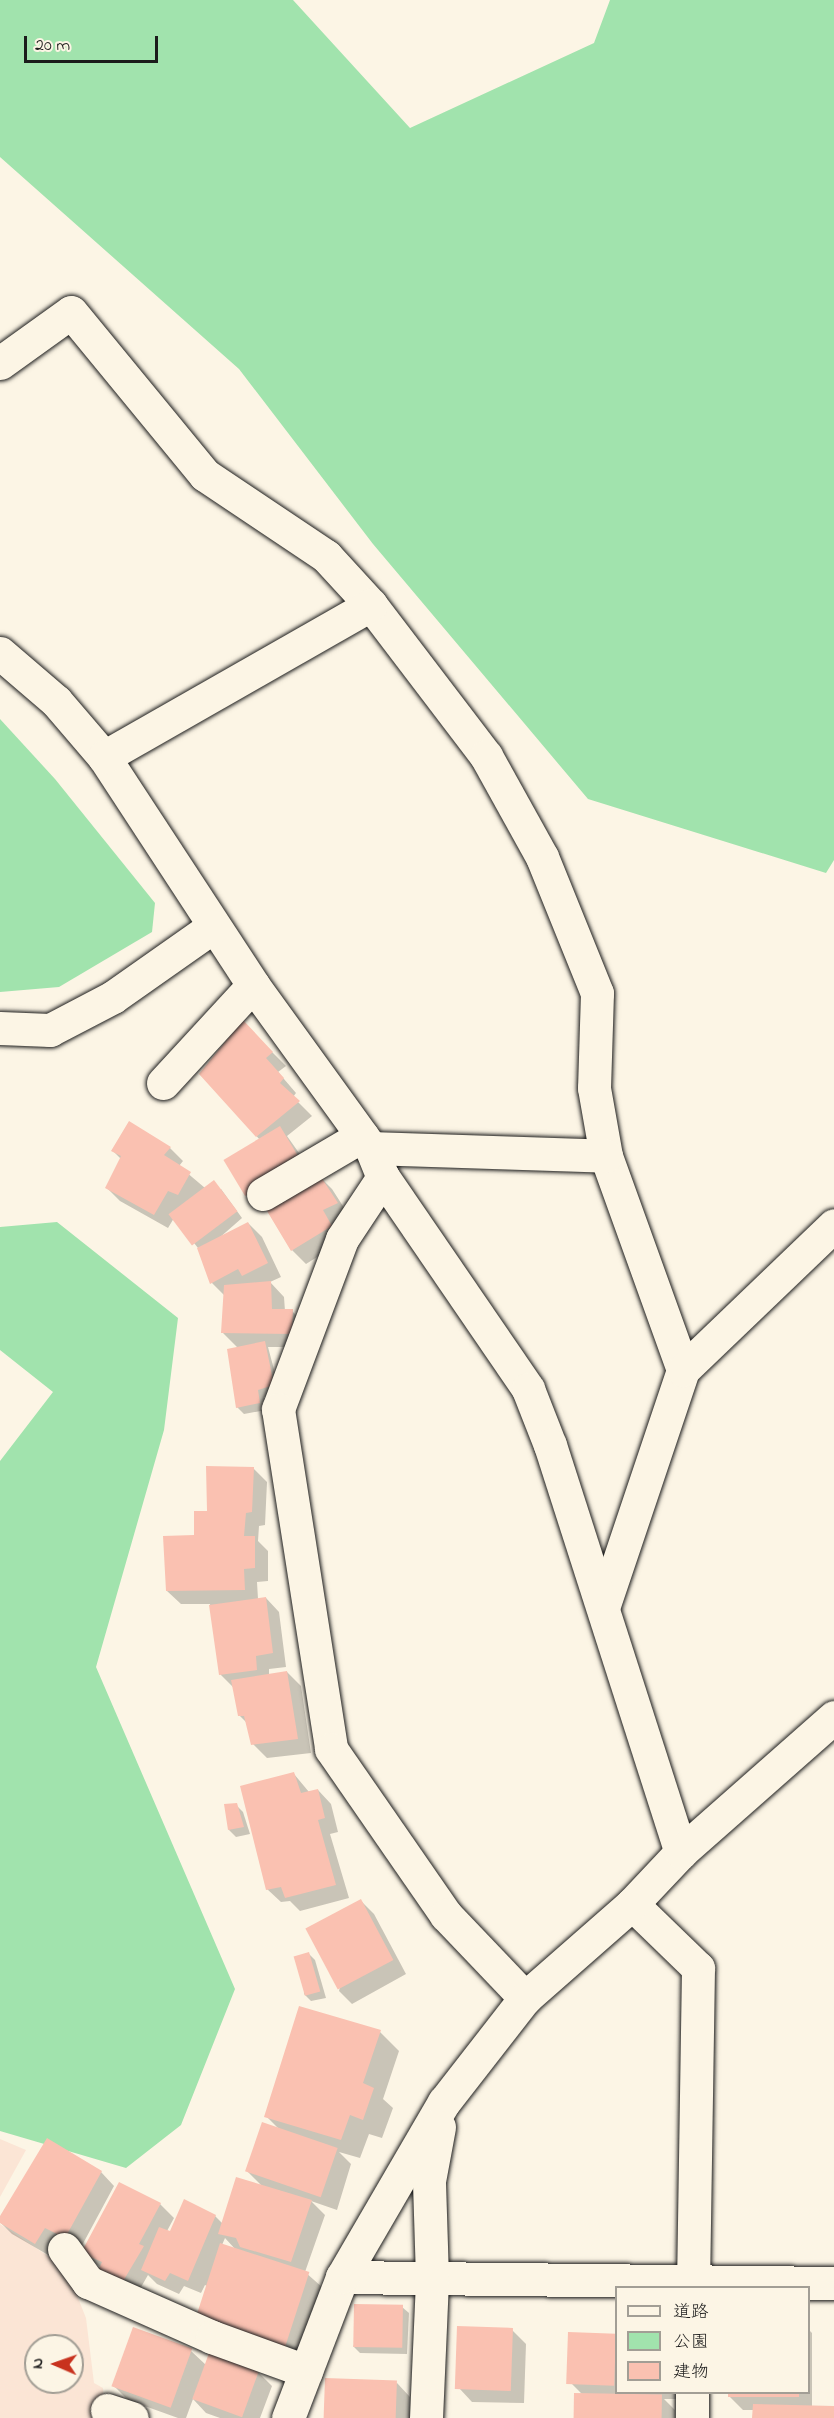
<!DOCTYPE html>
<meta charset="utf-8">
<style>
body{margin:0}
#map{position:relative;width:834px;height:2418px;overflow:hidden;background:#fcf5e5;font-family:"Indie Flower","Klee One",sans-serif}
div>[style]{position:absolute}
.built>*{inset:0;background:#fbe5d5}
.green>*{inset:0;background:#a1e3ad}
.shadow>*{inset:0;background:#0003}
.building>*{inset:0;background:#fac1b1;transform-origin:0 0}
.roads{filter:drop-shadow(0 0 2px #1c1c1c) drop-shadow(0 0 2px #1c1c1c)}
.minor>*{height:33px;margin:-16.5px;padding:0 16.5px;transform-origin:16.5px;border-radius:16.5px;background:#fcf5e5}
span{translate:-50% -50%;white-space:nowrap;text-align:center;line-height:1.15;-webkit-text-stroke:5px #fcf5e5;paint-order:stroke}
.legend{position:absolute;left:615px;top:2286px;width:195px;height:108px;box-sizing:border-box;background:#fcf5e5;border:2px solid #a29e95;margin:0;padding:8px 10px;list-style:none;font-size:18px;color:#1c1c1c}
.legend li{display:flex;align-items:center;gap:12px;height:30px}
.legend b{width:30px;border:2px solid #a29e95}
.north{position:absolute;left:24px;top:2334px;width:60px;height:60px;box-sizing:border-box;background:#fcf5e5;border:2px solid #a29e95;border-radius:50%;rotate:272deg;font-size:16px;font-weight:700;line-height:24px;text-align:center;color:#1c1c1c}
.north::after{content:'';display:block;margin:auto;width:21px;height:27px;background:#c8321e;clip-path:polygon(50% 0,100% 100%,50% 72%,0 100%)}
.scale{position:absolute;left:24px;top:36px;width:134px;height:27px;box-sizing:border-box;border:3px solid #1c1c1c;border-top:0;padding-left:8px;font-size:18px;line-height:21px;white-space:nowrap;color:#1c1c1c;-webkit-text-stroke:4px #fcf5e5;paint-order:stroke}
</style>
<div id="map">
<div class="built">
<div style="clip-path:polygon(0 2139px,26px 2150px,0 2197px)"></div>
<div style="clip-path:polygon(evenodd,0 2224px,66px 2268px,86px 2318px,94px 2383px,103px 2388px,104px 2418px,0 2418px,0 2224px,36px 2346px,72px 2346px,72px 2382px,36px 2382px,36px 2346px)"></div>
</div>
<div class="green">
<div style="clip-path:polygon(0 0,293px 0,410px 128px,594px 43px,610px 0,834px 0,834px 860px,826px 873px,588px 799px,373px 544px,239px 369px,0 157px)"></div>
<div style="clip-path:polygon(0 719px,55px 779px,155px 903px,152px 932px,59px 987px,0 992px)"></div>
<div style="clip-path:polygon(57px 1222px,178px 1318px,164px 1430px,96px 1667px,235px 1989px,181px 2125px,126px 2168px,0 2131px,0 1461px,53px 1392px,0 1350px,0 1227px)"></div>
</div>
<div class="shadow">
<div style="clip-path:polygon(243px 1023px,286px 1066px,278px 1072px,296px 1093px,293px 1097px,312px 1116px,287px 1136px,316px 1177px,319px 1176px,332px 1189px,350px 1217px,344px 1240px,306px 1264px,292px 1250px,260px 1140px,201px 1074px)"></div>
<div style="clip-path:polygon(170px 1148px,183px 1161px,179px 1166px,205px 1188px,221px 1189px,242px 1218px,218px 1239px,248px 1223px,262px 1237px,281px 1277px,270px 1282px,284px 1297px,285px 1311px,292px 1311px,306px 1325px,305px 1347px,268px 1347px,280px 1392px,264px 1397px,266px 1410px,244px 1414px,237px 1407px,238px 1348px,223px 1333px,225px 1296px,212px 1283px,198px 1248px,174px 1218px,168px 1228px,120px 1201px,107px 1188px,121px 1159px,113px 1151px)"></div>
<div style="clip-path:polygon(253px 1468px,267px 1482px,265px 1525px,259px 1526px,258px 1541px,268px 1551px,268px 1581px,257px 1582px,258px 1599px,266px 1598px,279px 1612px,286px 1667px,269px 1669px,269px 1675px,287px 1672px,301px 1686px,311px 1753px,267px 1758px,253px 1744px,248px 1724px,239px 1715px,234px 1688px,220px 1674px,210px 1604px,181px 1604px,167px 1591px,208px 1512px)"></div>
<div style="clip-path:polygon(294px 1774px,309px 1792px,318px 1790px,331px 1804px,338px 1832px,330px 1834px,349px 1898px,300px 1911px,290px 1901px,281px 1902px,267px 1889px)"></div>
<div style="clip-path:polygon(236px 1805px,243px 1812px,250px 1834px,236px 1837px,229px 1830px)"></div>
<div style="clip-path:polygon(361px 1901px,374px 1914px,406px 1974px,352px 2004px,339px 1991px)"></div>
<div style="clip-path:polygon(308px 1953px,315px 1960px,326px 1998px,311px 2001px,304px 1994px)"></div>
<div style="clip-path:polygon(evenodd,380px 2032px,399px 2051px,383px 2099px,393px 2108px,382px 2138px,369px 2134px,360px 2158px,339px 2152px,351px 2164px,337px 2210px,311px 2201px,325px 2215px,305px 2272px,322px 2287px,299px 2359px,207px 2286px,205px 2285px,201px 2293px,184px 2286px,179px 2294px,157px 2284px,148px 2275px,136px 2296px,83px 2253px,120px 2184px,160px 2204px,174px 2218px,167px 2231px,171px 2233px,215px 2216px,223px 2224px,262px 2186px,247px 2171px,280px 2130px,266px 2116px,380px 2032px,225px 2238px,236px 2250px,222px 2245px,225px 2238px)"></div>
<div style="clip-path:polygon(101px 2172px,114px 2186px,79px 2251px,59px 2241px,50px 2256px,12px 2234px,0 2222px,0 2219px)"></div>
<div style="clip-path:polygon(402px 2307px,409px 2313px,407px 2354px,360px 2353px,353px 2346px)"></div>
<div style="clip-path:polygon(808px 2329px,812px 2333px,812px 2407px,834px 2418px,754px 2418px,754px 2410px,743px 2410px,729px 2396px,730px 2392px,808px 2392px)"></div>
<div style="clip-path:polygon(512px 2330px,526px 2344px,524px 2403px,472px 2402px,459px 2388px)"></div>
<div style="clip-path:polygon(570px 2334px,616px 2335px,616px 2392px,684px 2392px,684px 2399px,664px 2399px,675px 2410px,675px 2418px,574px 2418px,582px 2394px,572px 2384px)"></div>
<div style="clip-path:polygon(191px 2351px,206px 2365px,258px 2372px,272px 2386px,260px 2418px,220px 2418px,206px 2413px,193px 2399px,186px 2418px,178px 2418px,128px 2400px,114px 2386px)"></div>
<div style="clip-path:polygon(397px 2383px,410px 2397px,410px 2418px,324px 2418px)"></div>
</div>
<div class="building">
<div style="clip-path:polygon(243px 1020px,273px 1052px,266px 1058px,284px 1078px,280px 1083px,300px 1101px,256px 1137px,199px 1074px)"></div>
<div style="clip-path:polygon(129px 1121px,171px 1147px,164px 1155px,191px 1172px,178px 1195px,168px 1191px,154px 1215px,105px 1188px,121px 1156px,111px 1151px)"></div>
<div style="left:280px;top:1126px;width:42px;height:66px;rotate:59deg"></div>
<div style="clip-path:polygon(319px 1174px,338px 1203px,323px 1210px,332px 1226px,291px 1251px,264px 1206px)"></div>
<div style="left:214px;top:1180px;width:39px;height:57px;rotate:53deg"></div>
<div style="clip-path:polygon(248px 1222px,268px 1263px,242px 1276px,238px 1269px,210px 1284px,197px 1248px)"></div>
<div style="clip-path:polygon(271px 1281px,272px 1309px,293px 1309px,292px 1334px,221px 1333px,224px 1285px)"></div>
<div style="clip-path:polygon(265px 1341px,274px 1385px,258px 1390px,260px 1403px,236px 1408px,227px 1349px)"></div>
<div style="clip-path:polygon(206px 1466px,254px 1467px,252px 1512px,246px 1513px,244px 1536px,255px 1536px,255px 1568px,244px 1569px,245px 1590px,166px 1591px,163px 1536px,194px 1535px,194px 1511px,207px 1511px)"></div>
<div style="clip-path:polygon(266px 1597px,273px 1653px,256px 1656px,257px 1670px,219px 1675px,209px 1605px)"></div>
<div style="clip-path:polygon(287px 1671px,298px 1739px,251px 1745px,244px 1716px,238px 1716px,231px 1680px)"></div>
<div style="clip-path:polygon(294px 1772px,301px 1793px,318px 1789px,325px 1818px,318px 1820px,336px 1885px,285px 1898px,281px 1887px,266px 1890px,240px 1786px)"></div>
<div style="clip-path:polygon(237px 1803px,244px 1827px,228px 1830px,224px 1804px)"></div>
<div style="left:361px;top:1899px;width:69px;height:63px;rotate:62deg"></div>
<div style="left:309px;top:1952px;width:41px;height:16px;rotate:74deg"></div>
<div style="clip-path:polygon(299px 2006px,381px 2030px,363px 2083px,374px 2088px,363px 2120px,350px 2115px,341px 2140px,264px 2117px)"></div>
<div style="left:262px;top:2122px;width:80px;height:52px;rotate:19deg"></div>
<div style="clip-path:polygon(47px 2138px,102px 2171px,65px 2238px,45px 2228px,35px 2244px,0 2223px,0 2216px)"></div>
<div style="clip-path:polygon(236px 2177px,312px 2200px,291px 2262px,240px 2247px,236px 2238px,218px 2234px)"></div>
<div style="clip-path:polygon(119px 2182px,161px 2203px,139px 2244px,144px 2246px,122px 2283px,98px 2271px,102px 2262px,81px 2253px)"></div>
<div style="clip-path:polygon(184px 2199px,216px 2215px,188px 2281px,170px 2273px,165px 2281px,141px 2270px,159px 2227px,170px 2231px)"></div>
<div style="left:220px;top:2243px;width:94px;height:78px;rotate:18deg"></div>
<div style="left:354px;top:2304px;width:49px;height:43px;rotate:1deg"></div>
<div style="left:457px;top:2326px;width:56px;height:63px;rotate:2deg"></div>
<div style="left:133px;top:2327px;width:63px;height:63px;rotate:20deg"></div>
<div style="left:568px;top:2332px;width:48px;height:52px;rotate:2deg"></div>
<div style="left:209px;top:2353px;width:53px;height:49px;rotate:20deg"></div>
<div style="left:325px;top:2378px;width:72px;height:40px;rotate:2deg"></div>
<div style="left:728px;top:2392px;width:71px;height:5px"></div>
<div style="left:574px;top:2393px;width:88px;height:25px;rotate:1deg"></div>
<div style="clip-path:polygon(753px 2404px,834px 2406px,834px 2418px,752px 2418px)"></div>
</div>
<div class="roads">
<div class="minor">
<div style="left:0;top:363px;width:87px;rotate:-35.7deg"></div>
<div style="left:71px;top:312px;width:211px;rotate:50.6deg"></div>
<div style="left:205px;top:475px;width:146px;rotate:33.8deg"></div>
<div style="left:326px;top:556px;width:67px;rotate:47.4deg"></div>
<div style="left:371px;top:605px;width:190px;rotate:52.7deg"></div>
<div style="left:486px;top:756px;width:115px;rotate:61deg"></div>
<div style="left:542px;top:857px;width:147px;rotate:68deg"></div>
<div style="left:597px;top:993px;width:95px;rotate:91.8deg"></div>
<div style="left:594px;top:1088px;width:69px;rotate:80deg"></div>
<div style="left:606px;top:1156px;width:227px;rotate:70.2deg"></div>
<div style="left:683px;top:1370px;width:251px;rotate:108.6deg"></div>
<div style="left:0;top:653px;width:74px;rotate:40.6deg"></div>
<div style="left:56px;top:701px;width:74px;rotate:49.4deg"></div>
<div style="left:104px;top:757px;width:272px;rotate:56.8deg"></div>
<div style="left:253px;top:985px;width:201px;rotate:54.1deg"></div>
<div style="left:371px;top:1148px;width:31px;rotate:68deg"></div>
<div style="left:383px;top:1177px;width:257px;rotate:55.6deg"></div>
<div style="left:528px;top:1389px;width:60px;rotate:68.6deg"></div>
<div style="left:550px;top:1445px;width:428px;rotate:72.2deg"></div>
<div style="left:104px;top:757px;width:307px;rotate:-29.7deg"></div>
<div style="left:0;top:1028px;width:50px;rotate:2.3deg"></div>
<div style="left:50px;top:1030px;width:71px;rotate:-27.6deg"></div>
<div style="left:113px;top:997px;width:123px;rotate:-35.1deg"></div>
<div style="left:163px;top:1083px;width:133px;rotate:-47.4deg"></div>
<div style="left:371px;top:1148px;width:235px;rotate:1.9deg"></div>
<div style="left:383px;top:1177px;width:74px;rotate:123.5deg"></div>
<div style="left:342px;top:1239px;width:182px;rotate:110.6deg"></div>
<div style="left:278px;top:1409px;width:344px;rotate:81.1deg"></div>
<div style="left:331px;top:1749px;width:202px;rotate:55.3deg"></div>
<div style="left:446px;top:1915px;width:115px;rotate:46.4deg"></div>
<div style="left:263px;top:1194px;width:115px;rotate:-30.4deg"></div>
<div style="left:683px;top:1370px;width:209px;rotate:-43.8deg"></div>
<div style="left:632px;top:1904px;width:92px;rotate:44.1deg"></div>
<div style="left:698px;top:1968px;width:320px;rotate:90.9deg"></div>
<div style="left:64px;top:2249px;width:41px;rotate:54deg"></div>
<div style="left:88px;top:2282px;width:136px;rotate:23.9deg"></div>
<div style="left:212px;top:2337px;width:100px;rotate:19.9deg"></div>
<div style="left:342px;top:2277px;width:492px;rotate:0.7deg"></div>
<div style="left:107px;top:2410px;width:26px;rotate:18deg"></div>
<div style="left:288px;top:2418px;width:151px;rotate:-69deg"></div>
<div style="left:342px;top:2277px;width:203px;rotate:-59.8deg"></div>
<div style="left:444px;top:2102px;width:132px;rotate:-52.1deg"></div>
<div style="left:525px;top:1998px;width:142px;rotate:-41.3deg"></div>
<div style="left:632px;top:1904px;width:71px;rotate:-46.7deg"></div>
<div style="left:681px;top:1852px;width:204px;rotate:-41.4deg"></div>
<div style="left:426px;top:2418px;width:140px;rotate:-87.5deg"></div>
<div style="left:432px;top:2278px;width:97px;rotate:-91.8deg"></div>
<div style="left:429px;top:2181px;width:55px;rotate:-79.5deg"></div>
<div style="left:692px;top:2418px;width:26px;rotate:-90deg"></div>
</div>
</div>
<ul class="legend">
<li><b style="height:8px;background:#fcf5e5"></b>道路</li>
<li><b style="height:16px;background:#a1e3ad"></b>公園</li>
<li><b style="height:16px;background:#fac1b1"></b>建物</li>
</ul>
<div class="north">N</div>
<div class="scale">20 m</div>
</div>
